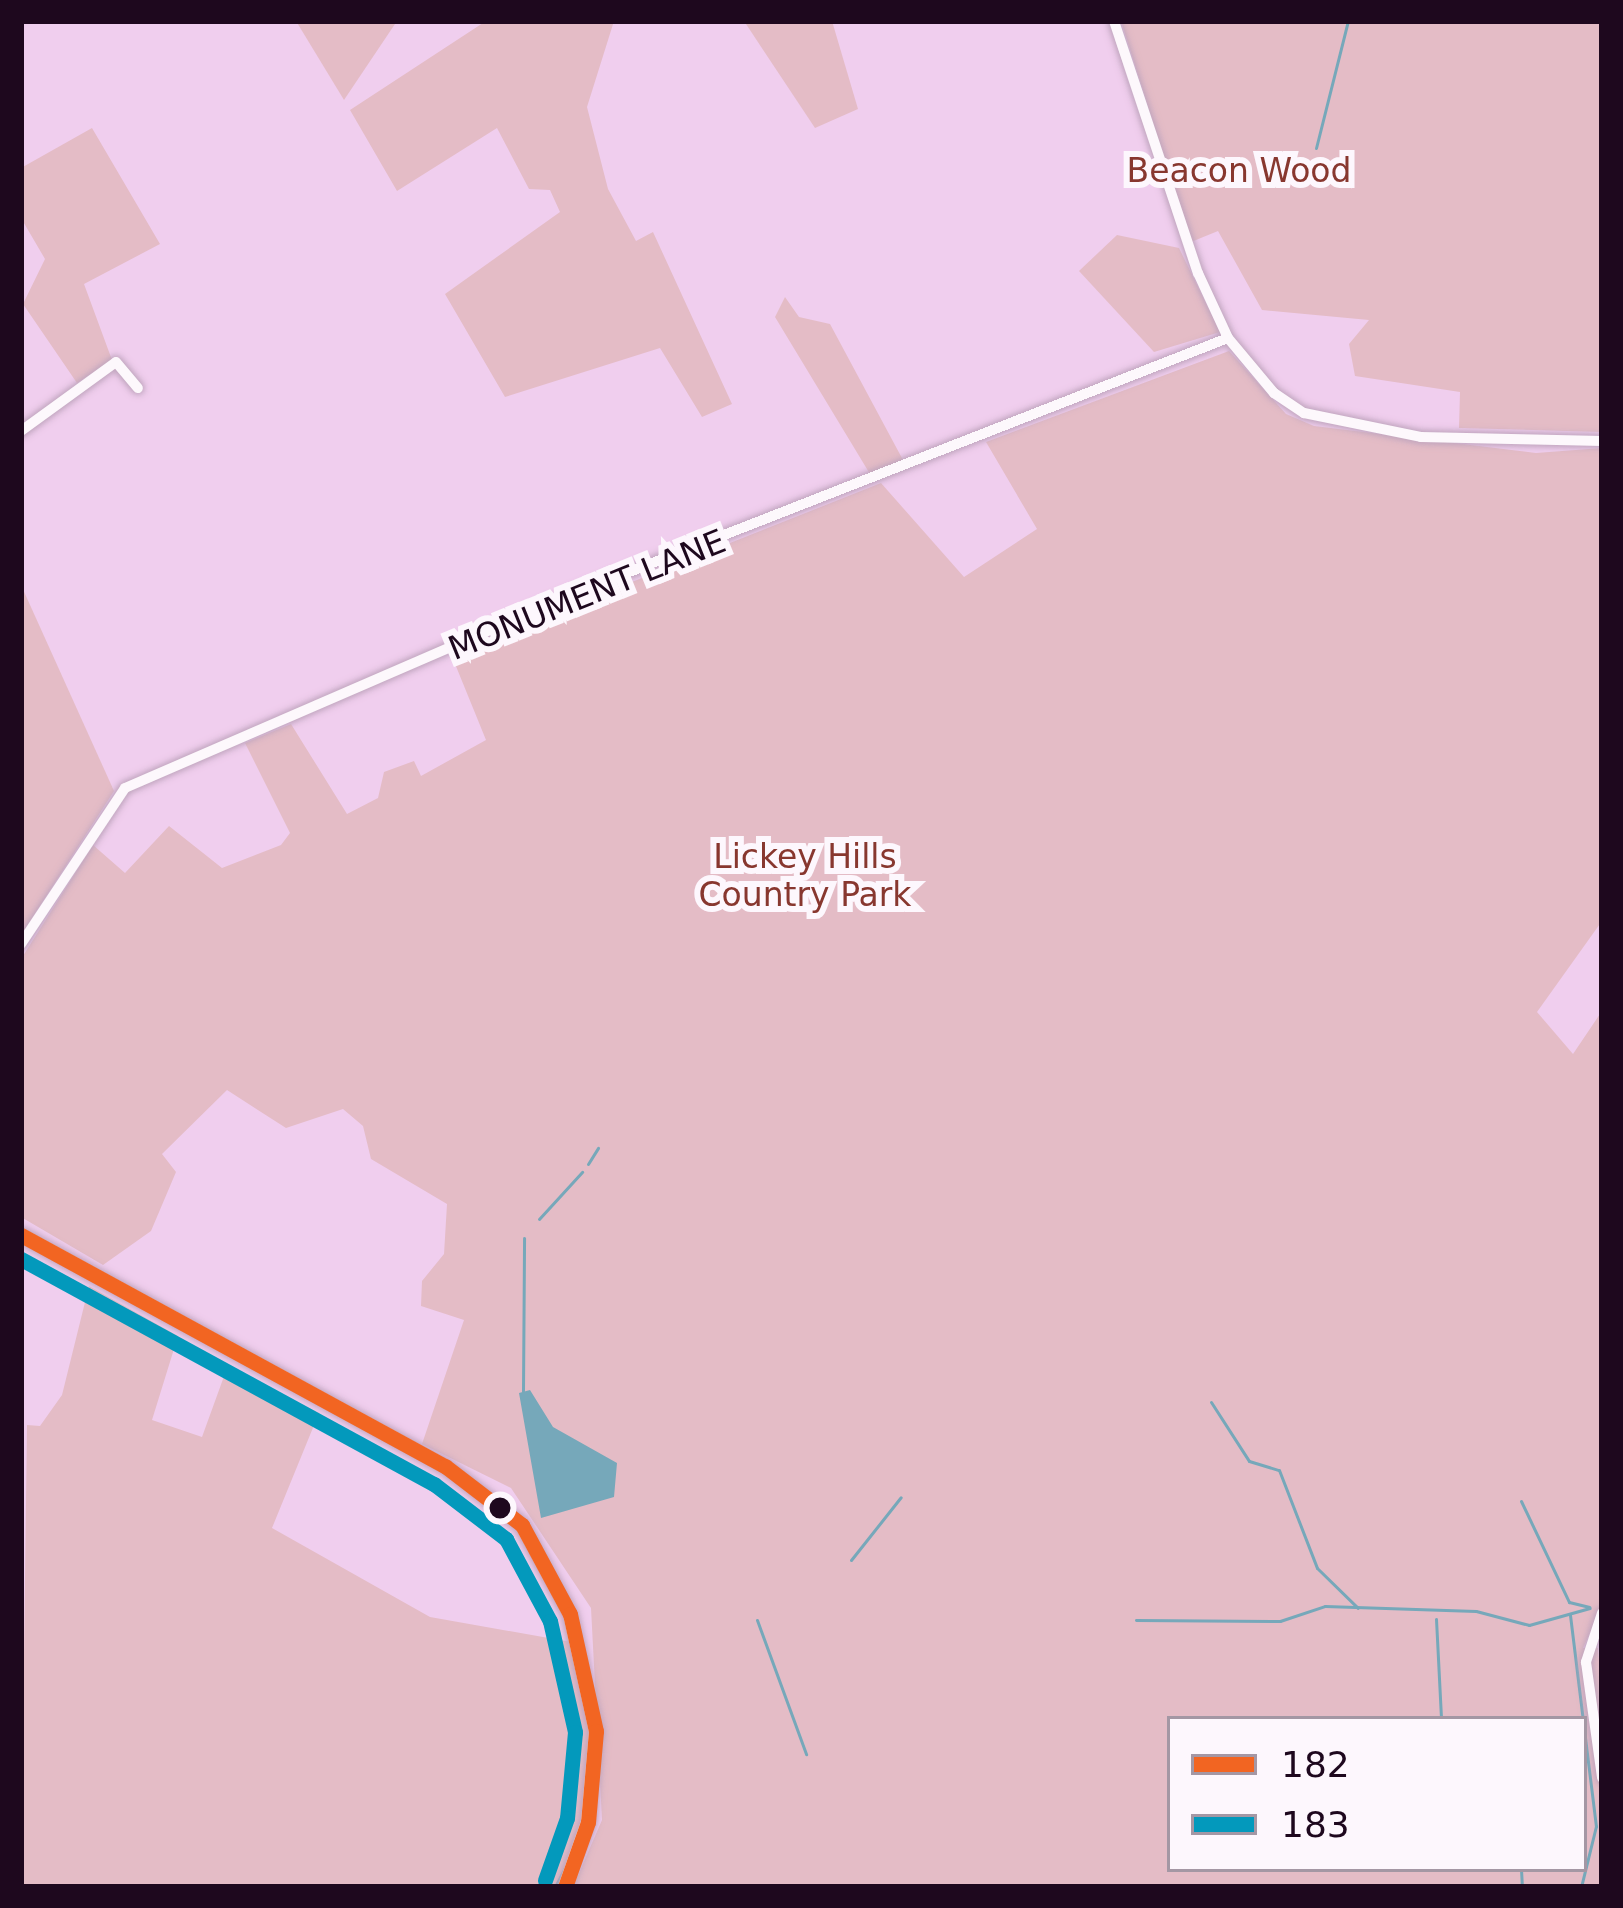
<!DOCTYPE html>
<style>
body{margin:0}
#map{position:relative;width:1623px;height:1908px;overflow:hidden;background:#f0ceee;font-family:"DejaVu Sans",sans-serif}
div>[style]{position:absolute}
.green>*{inset:0;background:#e4bcc6}
.water>*{inset:0;background:#76a8ba}
.stream>*{height:3px;margin:-1.5px;padding:0 1.5px;transform-origin:1.5px;border-radius:1.5px;background:#76a8ba}
.roads{filter:drop-shadow(0 0 3px #c0a5be) drop-shadow(0 0 3px #c0a5be)}
.minor>*{height:10px;margin:-5px;padding:0 5px;transform-origin:5px;border-radius:5px;background:#fdf8fc}
.major>*{height:14px;margin:-7px;padding:0 7px;transform-origin:7px;border-radius:7px;background:#f2e8f1}
.bus-1>*{height:15px;margin:-7.5px;padding:0 7.5px;transform-origin:7.5px;border-radius:7.5px;background:#f26522}
.bus-2>*{height:15px;margin:-7.5px;padding:0 7.5px;transform-origin:7.5px;border-radius:7.5px;background:#0399bc}
.dots>*{width:33px;height:33px;translate:-50% -50%;box-sizing:border-box;border:6px solid #fdf7fd;border-radius:50%}
span{translate:-50% -50%;white-space:nowrap;text-align:center;line-height:1.15;-webkit-text-stroke:12px #fdf7fd;paint-order:stroke}
.park-label{font-size:33px;color:#88372f}
.street-label{font-size:33px;color:#1e081e}
.frame{position:absolute;inset:0;border:24px solid #1e081e;pointer-events:none}
.legend{position:absolute;left:1167px;top:1716px;width:420px;height:156px;box-sizing:border-box;background:#fdf7fd;border:3px solid #a497a4;margin:0;padding:15px 21px;list-style:none;font-size:36px;color:#1e081e}
.legend li{display:flex;align-items:center;gap:24px;height:60px}
.legend b{width:60px;border:3px solid #a497a4}
</style>
<div id="map">
<div class="green">
<div style="clip-path:polygon(296px 21px,397px 21px,344px 100px)"></div>
<div style="clip-path:polygon(486px 21px,614px 21px,587px 107px,608px 189px,636px 241px,653px 232px,732px 404px,702px 417px,660px 348px,505px 397px,445px 294px,560px 212px,550px 190px,529px 189px,497px 128px,397px 191px,350px 110px)"></div>
<div style="clip-path:polygon(744px 21px,832px 21px,858px 109px,815px 128px)"></div>
<div style="clip-path:polygon(1121px 21px,1602px 21px,1602px 432px,1459px 428px,1460px 392px,1355px 376px,1349px 344px,1369px 320px,1262px 310px,1218px 231px,1191px 242px)"></div>
<div style="clip-path:polygon(92px 128px,160px 244px,84px 284px,112px 360px,77px 383px,23px 304px,45px 259px,21px 218px,21px 168px)"></div>
<div style="clip-path:polygon(1117px 235px,1179px 248px,1220px 332px,1154px 352px,1079px 271px)"></div>
<div style="clip-path:polygon(785px 297px,799px 317px,830px 324px,903px 460px,870px 474px,775px 317px)"></div>
<div style="clip-path:polygon(evenodd,1229px 351px,1286px 414px,1314px 426px,1536px 453px,1602px 448px,1602px 921px,1537px 1012px,1573px 1054px,1602px 1011px,1602px 1606px,1583px 1648px,1598px 1648px,1602px 1696px,1602px 1887px,573px 1887px,602px 1820px,591px 1608px,511px 1488px,422px 1444px,464px 1320px,421px 1306px,422px 1281px,444px 1254px,447px 1204px,371px 1159px,363px 1126px,343px 1109px,286px 1128px,227px 1090px,162px 1154px,176px 1172px,151px 1231px,103px 1265px,21px 1217px,21px 959px,93px 845px,125px 873px,169px 826px,222px 868px,281px 845px,290px 833px,245px 743px,291px 724px,347px 814px,378px 798px,384px 772px,414px 761px,421px 776px,486px 740px,451px 654px,881px 483px,964px 577px,1037px 529px,986px 442px,1229px 351px,1170px 1719px,1584px 1719px,1584px 1869px,1170px 1869px,1170px 1719px)"></div>
<div style="clip-path:polygon(21px 585px,114px 791px,21px 935px)"></div>
<div style="clip-path:polygon(89px 1286px,178px 1336px,152px 1420px,202px 1437px,227px 1368px,319px 1413px,272px 1528px,430px 1617px,571px 1642px,593px 1729px,583px 1825px,562px 1887px,21px 1887px,27px 1425px,40px 1426px,62px 1395px)"></div>
</div>
<div class="water">
<div style="clip-path:polygon(530px 1390px,553px 1427px,617px 1463px,614px 1497px,541px 1518px,519px 1393px)"></div>
</div>
<div class="stream">
<div style="left:1316px;top:148px;width:131px;rotate:-75.9deg"></div>
<div style="left:588px;top:1164px;width:19px;rotate:-58deg"></div>
<div style="left:539px;top:1219px;width:64px;rotate:-47.5deg"></div>
<div style="left:523px;top:1391px;width:153px;rotate:-89.6deg"></div>
<div style="left:1211px;top:1402px;width:70px;rotate:57.2deg"></div>
<div style="left:1249px;top:1461px;width:31px;rotate:17deg"></div>
<div style="left:1279px;top:1470px;width:105px;rotate:68.8deg"></div>
<div style="left:1317px;top:1568px;width:57px;rotate:44.3deg"></div>
<div style="left:1521px;top:1501px;width:112px;rotate:64.6deg"></div>
<div style="left:1569px;top:1602px;width:21px;rotate:14deg"></div>
<div style="left:851px;top:1560px;width:80px;rotate:-51.6deg"></div>
<div style="left:1570px;top:1615px;width:213px;rotate:83deg"></div>
<div style="left:1596px;top:1826px;width:63px;rotate:103.8deg"></div>
<div style="left:1436px;top:1619px;width:100px;rotate:87.1deg"></div>
<div style="left:757px;top:1620px;width:143px;rotate:69.9deg"></div>
<div style="left:1136px;top:1620px;width:144px;rotate:0.4deg"></div>
<div style="left:1280px;top:1621px;width:47px;rotate:-18.4deg"></div>
<div style="left:1325px;top:1606px;width:151px;rotate:1.9deg"></div>
<div style="left:1476px;top:1611px;width:55px;rotate:14.8deg"></div>
<div style="left:1529px;top:1625px;width:63px;rotate:-15.6deg"></div>
<div style="left:1521px;top:1869px;width:18px;rotate:87deg"></div>
<div style="left:555px;top:1887px;width:22px;rotate:-63deg"></div>
</div>
<div class="roads">
<div class="minor">
<div style="left:1114px;top:21px;width:266px;rotate:71.6deg"></div>
<div style="left:1198px;top:273px;width:72px;rotate:65.2deg"></div>
<div style="left:1228px;top:338px;width:72px;rotate:50.1deg"></div>
<div style="left:1274px;top:393px;width:36px;rotate:34deg"></div>
<div style="left:1304px;top:413px;width:119px;rotate:11.6deg"></div>
<div style="left:1421px;top:437px;width:181px;rotate:1.3deg"></div>
<div style="left:21px;top:431px;width:117px;rotate:-36deg"></div>
<div style="left:116px;top:362px;width:34px;rotate:50deg"></div>
<div style="left:21px;top:944px;width:187px;rotate:-56.3deg"></div>
<div style="left:125px;top:788px;width:488px;rotate:-23.4deg"></div>
<div style="left:573px;top:594px;width:703px;rotate:-21.35deg"></div>
<div style="left:1602px;top:1613px;width:52px;rotate:108.1deg"></div>
<div style="left:1586px;top:1662px;width:117px;rotate:82.1deg"></div>
</div>
<div class="major">
<div style="left:21px;top:1235px;width:483px;rotate:28.6deg"></div>
<div style="left:445px;top:1466px;width:97px;rotate:37.5deg"></div>
<div style="left:522px;top:1525px;width:101px;rotate:61.7deg"></div>
<div style="left:570px;top:1614px;width:120px;rotate:77.5deg"></div>
<div style="left:596px;top:1731px;width:91px;rotate:95deg"></div>
<div style="left:588px;top:1822px;width:69px;rotate:109.5deg"></div>
</div>
</div>
<div class="bus-1">
<div style="left:21px;top:1235px;width:483px;rotate:28.6deg"></div>
<div style="left:445px;top:1466px;width:97px;rotate:37.5deg"></div>
<div style="left:522px;top:1525px;width:101px;rotate:61.7deg"></div>
<div style="left:570px;top:1614px;width:120px;rotate:77.5deg"></div>
<div style="left:596px;top:1731px;width:91px;rotate:95deg"></div>
<div style="left:588px;top:1822px;width:69px;rotate:109.5deg"></div>
</div>
<div class="bus-2">
<div style="left:21px;top:1259px;width:470px;rotate:28.6deg"></div>
<div style="left:434px;top:1484px;width:91px;rotate:37.4deg"></div>
<div style="left:506px;top:1539px;width:93px;rotate:61.8deg"></div>
<div style="left:550px;top:1621px;width:114px;rotate:77.3deg"></div>
<div style="left:575px;top:1732px;width:86px;rotate:95.3deg"></div>
<div style="left:567px;top:1818px;width:66px;rotate:109.5deg"></div>
</div>
<div class="dots">
<div style="left:500px;top:1508px;background:#1e081e"></div>
</div>
<div class="park-label">
<span style="left:1239px;top:171px">Beacon Wood</span>
<span style="left:805px;top:876px">Lickey Hills<br>Country Park</span>
</div>
<div class="street-label">
<span style="left:587px;top:595px;rotate:-22deg">MONUMENT LANE</span>
</div>
<div class="frame"></div>
<ul class="legend">
<li><b style="height:15px;background:#f26522"></b>182</li>
<li><b style="height:15px;background:#0399bc"></b>183</li>
</ul>
</div>
